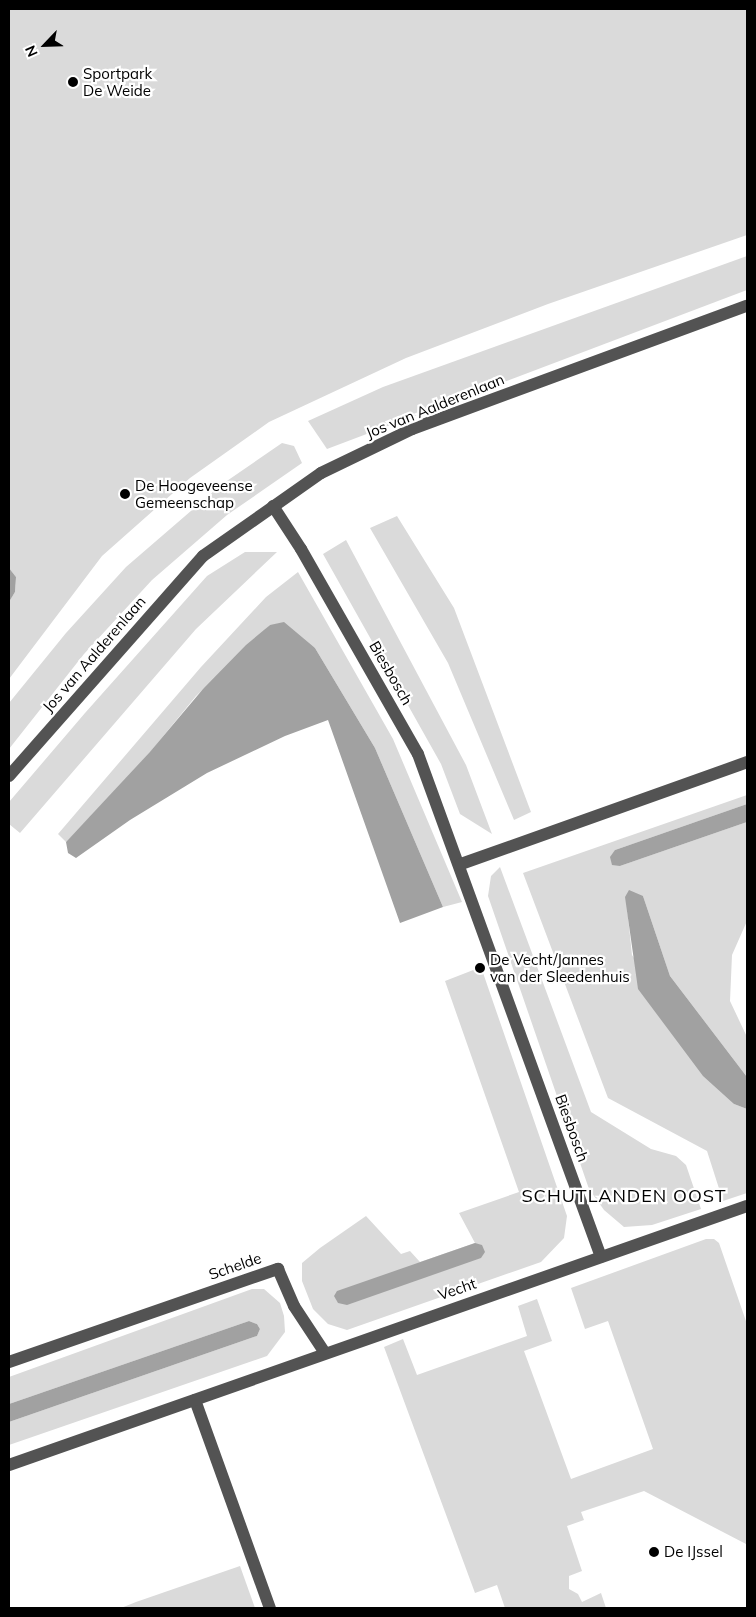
<!DOCTYPE html>
<style>
body{margin:0}
#map{position:relative;width:756px;height:1617px;overflow:hidden;background:#fff;font-family:Mulish,sans-serif}
div>[style]{position:absolute}
.green>*{inset:0;background:#dadada}
.water>*{inset:0;background:#a1a1a1}
.minor>*{height:12px;margin:-6px;padding:0 6px;transform-origin:6px;border-radius:6px;background:#535353}
.dots>*{width:14px;height:14px;translate:-50% -50%;box-sizing:border-box;border:2px solid #fff;border-radius:50%}
span{translate:-50% -50%;white-space:nowrap;text-align:center;line-height:1.15;-webkit-text-stroke:4.5px #fff;paint-order:stroke}
.poi-label{font-size:15px;color:#000}
.left{translate:0 -50%;text-align:left}
.street-label{font-size:15px;color:#000}
.quarter-label{font-size:18px;color:#000;letter-spacing:1px}
.frame{position:absolute;inset:0;border:10px solid #000;pointer-events:none}
.north{position:absolute;left:20px;top:20px;width:50px;height:50px;-webkit-text-stroke:4px #fff;paint-order:stroke;rotate:246deg;font-size:14px;font-weight:700;line-height:20px;text-align:center;color:#000}
.north::after{content:'';display:block;margin:auto;width:18px;height:22px;background:#000;clip-path:polygon(50% 0,100% 100%,50% 72%,0 100%)}
</style>
<div id="map">
<div class="green">
<div style="clip-path:polygon(9px 9px,747px 9px,747px 235px,548px 304px,406px 358px,269px 422px,190px 478px,102px 556px,9px 679px,9px 602px,15px 592px,16px 577px,9px 568px)"></div>
<div style="clip-path:polygon(747px 256px,747px 290px,327px 449px,308px 421px,383px 387px)"></div>
<div style="clip-path:polygon(282px 443px,294px 446px,302px 463px,227px 515px,152px 580px,84px 654px,9px 749px,9px 703px,66px 633px,126px 567px,221px 485px)"></div>
<div style="clip-path:polygon(397px 516px,454px 608px,531px 812px,514px 820px,448px 663px,370px 528px)"></div>
<div style="clip-path:polygon(346px 540px,466px 765px,492px 834px,460px 814px,441px 764px,323px 554px)"></div>
<div style="clip-path:polygon(245px 552px,277px 552px,196px 629px,20px 833px,9px 824px,9px 802px,85px 713px,207px 576px)"></div>
<div style="clip-path:polygon(298px 572px,393px 739px,462px 902px,443px 907px,375px 748px,315px 648px,270px 625px,196px 696px,142px 762px,66px 842px,58px 834px,201px 667px,266px 597px)"></div>
<div style="clip-path:polygon(747px 795px,747px 804px,615px 850px,620px 866px,747px 822px,747px 921px,732px 955px,730px 1001px,747px 1037px,747px 1077px,670px 976px,643px 896px,627px 907px,632px 955px,734px 1104px,747px 1109px,747px 1193px,723px 1201px,707px 1151px,608px 1098px,523px 873px)"></div>
<div style="clip-path:polygon(500px 867px,591px 1112px,651px 1149px,676px 1156px,686px 1165px,701px 1209px,652px 1225px,624px 1227px,604px 1210px,589px 1189px,488px 896px,491px 876px)"></div>
<div style="clip-path:polygon(481px 967px,567px 1216px,564px 1238px,541px 1262px,347px 1330px,328px 1324px,313px 1309px,302px 1281px,302px 1263px,320px 1248px,366px 1216px,401px 1254px,410px 1251px,420px 1262px,475px 1243px,459px 1213px,519px 1192px,445px 981px)"></div>
<div style="clip-path:polygon(706px 1239px,714px 1239px,719px 1243px,747px 1324px,747px 1547px,746px 1544px,644px 1491px,581px 1512px,584px 1520px,567px 1526px,582px 1571px,569px 1576px,569px 1589px,578px 1594px,582px 1602px,601px 1593px,606px 1608px,505px 1608px,497px 1585px,475px 1593px,384px 1347px,403px 1339px,417px 1375px,527px 1336px,518px 1306px,537px 1299px,552px 1341px,524px 1351px,571px 1479px,653px 1449px,608px 1321px,585px 1329px,571px 1288px)"></div>
<div style="clip-path:polygon(252px 1289px,264px 1289px,280px 1303px,284px 1316px,285px 1332px,267px 1356px,9px 1445px,9px 1422px,257px 1336px,260px 1329px,257px 1324px,249px 1321px,9px 1404px,9px 1377px)"></div>
<div style="clip-path:polygon(240px 1566px,255px 1608px,121px 1608px,136px 1602px)"></div>
</div>
<div class="water">
<div style="clip-path:polygon(9px 568px,16px 577px,15px 592px,9px 602px)"></div>
<div style="clip-path:polygon(284px 622px,315px 648px,375px 748px,443px 907px,400px 923px,328px 720px,285px 736px,207px 773px,130px 820px,76px 858px,68px 853px,66px 842px,149px 753px,203px 689px,246px 645px,270px 625px)"></div>
<div style="clip-path:polygon(747px 804px,747px 822px,620px 866px,612px 865px,610px 857px,615px 850px)"></div>
<div style="clip-path:polygon(629px 890px,643px 896px,670px 976px,747px 1077px,747px 1109px,734px 1104px,703px 1076px,638px 989px,625px 897px)"></div>
<div style="clip-path:polygon(475px 1243px,482px 1245px,485px 1252px,481px 1258px,347px 1305px,338px 1303px,334px 1296px,337px 1291px)"></div>
<div style="clip-path:polygon(249px 1321px,257px 1324px,260px 1329px,257px 1336px,9px 1422px,9px 1404px)"></div>
</div>
<div class="minor">
<div style="left:273px;top:506px;width:51px;rotate:56.9deg"></div>
<div style="left:301px;top:549px;width:236px;rotate:60.3deg"></div>
<div style="left:418px;top:754px;width:535px;rotate:70.01deg"></div>
<div style="left:9px;top:776px;width:293px;rotate:-48.6deg"></div>
<div style="left:203px;top:556px;width:144px;rotate:-35.1deg"></div>
<div style="left:321px;top:473px;width:101px;rotate:-25.8deg"></div>
<div style="left:412px;top:429px;width:357px;rotate:-20.2deg"></div>
<div style="left:461px;top:864px;width:304px;rotate:-19.6deg"></div>
<div style="left:9px;top:1362px;width:285px;rotate:-19.1deg"></div>
<div style="left:278px;top:1269px;width:40px;rotate:66.6deg"></div>
<div style="left:294px;top:1306px;width:56px;rotate:56.6deg"></div>
<div style="left:195px;top:1400px;width:221px;rotate:70.2deg"></div>
<div style="left:9px;top:1465px;width:782px;rotate:-19.34deg"></div>
</div>
<div class="dots">
<div style="left:73px;top:82px;background:#000"></div>
<div style="left:125px;top:494px;background:#000"></div>
<div style="left:480px;top:968px;background:#000"></div>
<div style="left:654px;top:1552px;background:#000"></div>
</div>
<div class="poi-label">
<span class="left" style="left:83px;top:82px">Sportpark<br>De Weide</span>
<span class="left" style="left:135px;top:494px">De Hoogeveense<br>Gemeenschap</span>
<span class="left" style="left:490px;top:968px">De Vecht/Jannes<br>van der Sleedenhuis</span>
<span class="left" style="left:664px;top:1552px">De IJssel</span>
</div>
<div class="street-label">
<span style="left:435px;top:406px;rotate:-22deg">Jos van Aalderenlaan</span>
<span style="left:94px;top:654px;rotate:-49deg">Jos van Aalderenlaan</span>
<span style="left:391px;top:673px;rotate:60deg">Biesbosch</span>
<span style="left:572px;top:1128px;rotate:70deg">Biesbosch</span>
<span style="left:235px;top:1266px;rotate:-19deg">Schelde</span>
<span style="left:457px;top:1289px;rotate:-19deg">Vecht</span>
</div>
<div class="quarter-label">
<span style="left:624px;top:1196px">SCHUTLANDEN OOST</span>
</div>
<div class="frame"></div>
<div class="north">N</div>
</div>
